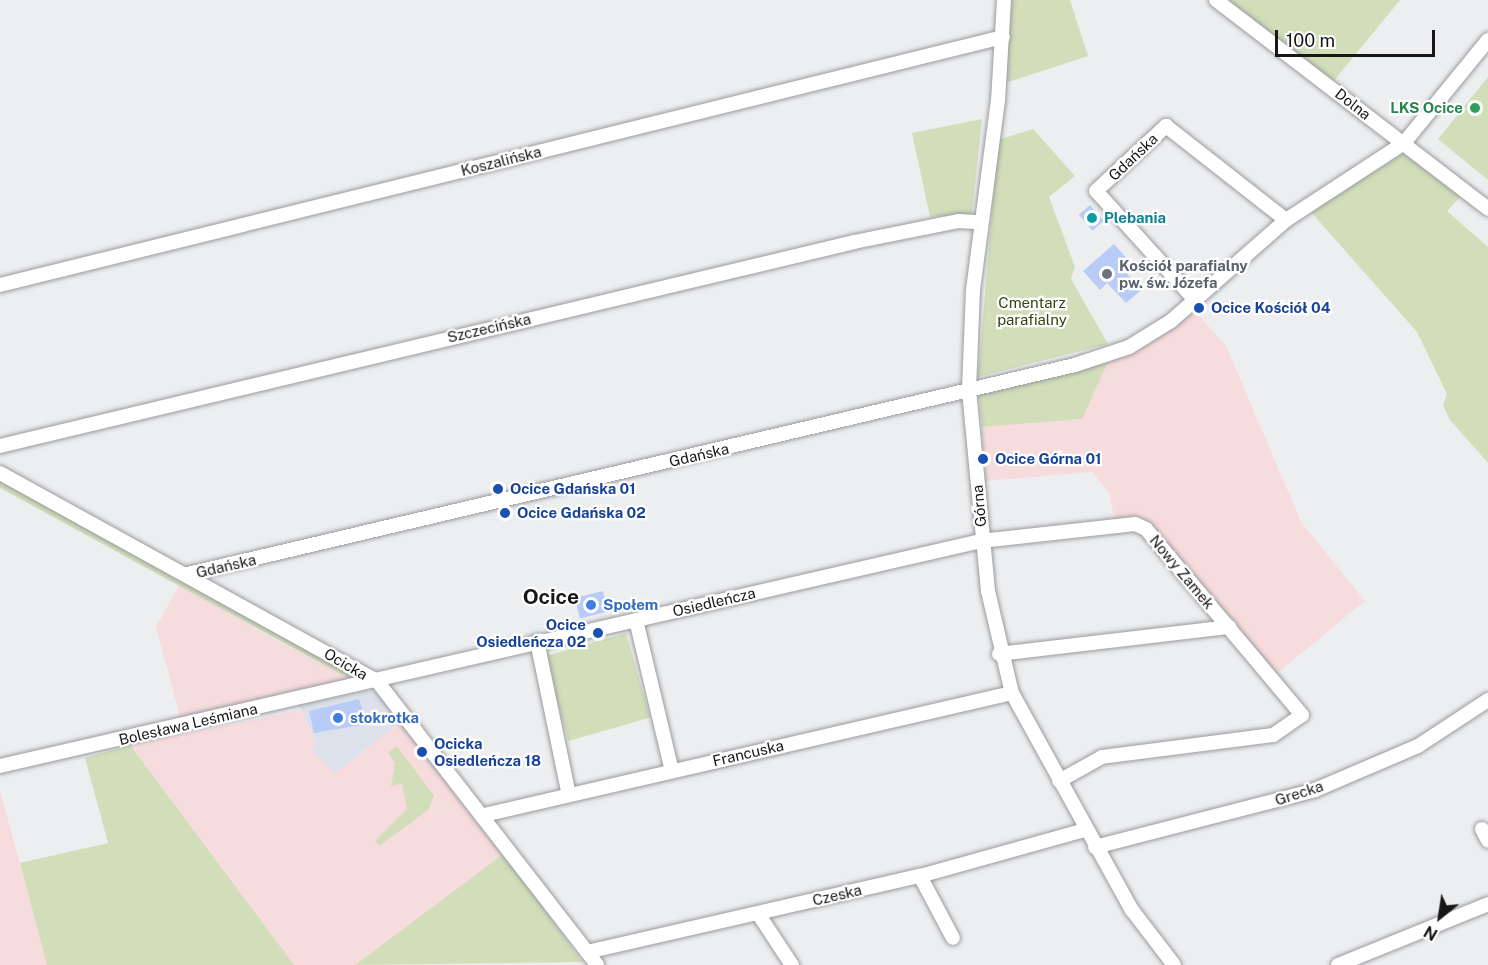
<!DOCTYPE html>
<meta charset="utf-8">
<style>
body{margin:0}
#map{position:relative;width:1488px;height:965px;overflow:hidden;background:#edeef0;font-family:"Public Sans",sans-serif}
div>[style]{position:absolute}
.built>*{inset:0;background:#dde1eb}
.industrial>*{inset:0;background:#f7dcde}
.green>*{inset:0;background:#d1deb9;transform-origin:0 0}
.building>*{inset:0;background:#b9cbf7;transform-origin:0 0}
.roads{filter:drop-shadow(0 0 2px #9a9b9d) drop-shadow(0 0 2px #9a9b9d)}
.minor>*{height:14px;margin:-7px;padding:0 7px;transform-origin:7px;border-radius:7px;background:#fff}
.dots>*{width:16px;height:16px;translate:-50% -50%;box-sizing:border-box;border:3px solid #fff;border-radius:50%}
span{translate:-50% -50%;white-space:nowrap;text-align:center;line-height:1.15;-webkit-text-stroke:4.5px #fff;paint-order:stroke}
.street-label{font-size:15px;color:#171718}
.leisure-label{font-size:15px;color:#27864d;font-weight:700}
.right{translate:-100% -50%;text-align:right}
.culture-label{font-size:15px;color:#0d838f;font-weight:700}
.left{translate:0 -50%;text-align:left}
.worship-label{font-size:15px;color:#5b616d;font-weight:700}
.park-label{font-size:15px;color:#374410}
.transit-label{font-size:15px;color:#164399;font-weight:700}
.shop-label{font-size:15px;color:#366cbe;font-weight:700}
.district-label{font-size:21px;color:#171718;font-weight:700}
.north{position:absolute;left:1410px;top:887px;width:60px;height:60px;-webkit-text-stroke:4px #fff;paint-order:stroke;rotate:210deg;font-size:16px;font-weight:700;line-height:24px;text-align:center;color:#171718}
.north::after{content:'';display:block;margin:auto;width:21px;height:27px;background:#171718;clip-path:polygon(50% 0,100% 100%,50% 72%,0 100%)}
.scale{position:absolute;left:1275px;top:30px;width:160px;height:27px;box-sizing:border-box;border:3px solid #171718;border-top:0;padding-left:8px;font-size:18px;line-height:21px;white-space:nowrap;color:#171718;-webkit-text-stroke:4px #fff;paint-order:stroke}
</style>
<div id="map">
<div class="built">
<div style="clip-path:polygon(364px 691px,376px 692px,402px 722px,335px 773px,310px 749px,316px 743px,299px 705px)"></div>
</div>
<div class="industrial">
<div style="clip-path:polygon(1195px 311px,1226px 346px,1301px 522px,1365px 601px,1275px 675px,1142px 518px,1114px 519px,1110px 494px,1092px 472px,986px 481px,982px 427px,1081px 419px,1108px 362px)"></div>
<div style="clip-path:polygon(179px 585px,274px 639px,350px 679px,181px 720px,156px 627px)"></div>
<div style="clip-path:polygon(301px 710px,316px 744px,311px 749px,335px 773px,402px 722px,502px 855px,355px 965px,294px 965px,130px 745px)"></div>
<div style="clip-path:polygon(0 791px,20px 863px,47px 965px,0 965px)"></div>
</div>
<div class="green">
<div style="clip-path:polygon(1008px 0,1070px 0,1088px 56px,1005px 83px)"></div>
<div style="clip-path:polygon(1226px 0,1400px 0,1332px 83px)"></div>
<div style="clip-path:polygon(1488px 77px,1488px 180px,1438px 139px)"></div>
<div style="clip-path:polygon(982px 119px,972px 214px,930px 217px,912px 133px)"></div>
<div style="clip-path:polygon(1033px 129px,1075px 176px,1049px 197px,1075px 267px,1071px 279px,1108px 344px,978px 377px,998px 140px)"></div>
<div style="clip-path:polygon(1401px 155px,1413px 156px,1461px 196px,1447px 211px,1488px 247px,1488px 463px,1450px 420px,1443px 405px,1447px 394px,1417px 332px,1311px 212px)"></div>
<div style="clip-path:polygon(1108px 362px,1082px 419px,982px 427px,979px 393px)"></div>
<div style="clip-path:polygon(0 478px,351px 671px,350px 679px,0 488px)"></div>
<div style="left:626px;top:633px;width:88px;height:85px;rotate:74deg"></div>
<div style="clip-path:polygon(130px 745px,294px 965px,47px 965px,20px 863px,108px 843px,85px 758px)"></div>
<div style="clip-path:polygon(397px 746px,434px 796px,428px 810px,379px 846px,375px 841px,407px 809px,402px 783px,391px 787px,395px 763px,388px 752px)"></div>
<div style="clip-path:polygon(446px 779px,505px 854px,582px 962px,355px 965px,502px 855px)"></div>
</div>
<div class="building">
<div style="left:1090px;top:205px;width:21px;height:15px;rotate:49deg"></div>
<div style="clip-path:polygon(1114px 244px,1130px 262px,1123px 269px,1141px 290px,1126px 303px,1107px 283px,1100px 290px,1083px 271px)"></div>
<div style="left:603px;top:591px;width:21px;height:29px;rotate:76deg"></div>
<div style="clip-path:polygon(359px 699px,367px 724px,314px 733px,309px 711px)"></div>
</div>
<div class="roads">
<div class="minor">
<div style="left:1004px;top:0;width:100px;rotate:93.4deg"></div>
<div style="left:998px;top:100px;width:192px;rotate:97.5deg"></div>
<div style="left:973px;top:290px;width:100px;rotate:92.3deg"></div>
<div style="left:969px;top:390px;width:202px;rotate:84.6deg"></div>
<div style="left:988px;top:591px;width:105px;rotate:76.8deg"></div>
<div style="left:1012px;top:693px;width:248px;rotate:61.1deg"></div>
<div style="left:1132px;top:910px;width:69px;rotate:52.6deg"></div>
<div style="left:1216px;top:0;width:343px;rotate:37.5deg"></div>
<div style="left:0;top:285px;width:1033px;rotate:-13.89deg"></div>
<div style="left:1195px;top:300px;width:147px;rotate:-132.2deg"></div>
<div style="left:1096px;top:191px;width:96px;rotate:-42.9deg"></div>
<div style="left:1166px;top:126px;width:152px;rotate:38.1deg"></div>
<div style="left:0;top:446px;width:878px;rotate:-13.43deg"></div>
<div style="left:854px;top:242px;width:106px;rotate:-11.4deg"></div>
<div style="left:958px;top:221px;width:22px;rotate:3deg"></div>
<div style="left:0;top:473px;width:431px;rotate:28.9deg"></div>
<div style="left:377px;top:681px;width:359px;rotate:52.2deg"></div>
<div style="left:188px;top:574px;width:911px;rotate:-13.26deg"></div>
<div style="left:1075px;top:365px;width:57px;rotate:-18.4deg"></div>
<div style="left:1129px;top:347px;width:49px;rotate:-31.8deg"></div>
<div style="left:1171px;top:321px;width:153px;rotate:-41.3deg"></div>
<div style="left:1286px;top:220px;width:141px;rotate:-33.1deg"></div>
<div style="left:1404px;top:143px;width:133px;rotate:-50.8deg"></div>
<div style="left:636px;top:620px;width:155px;rotate:76.6deg"></div>
<div style="left:537px;top:641px;width:157px;rotate:78.3deg"></div>
<div style="left:999px;top:654px;width:232px;rotate:-6.7deg"></div>
<div style="left:0;top:766px;width:1006px;rotate:-12.92deg"></div>
<div style="left:981px;top:541px;width:155px;rotate:-6.3deg"></div>
<div style="left:1135px;top:524px;width:12px;rotate:24deg"></div>
<div style="left:1146px;top:529px;width:243px;rotate:50deg"></div>
<div style="left:1302px;top:715px;width:35px;rotate:145deg"></div>
<div style="left:1273px;top:735px;width:172px;rotate:172.7deg"></div>
<div style="left:1102px;top:757px;width:49px;rotate:150.8deg"></div>
<div style="left:484px;top:815px;width:542px;rotate:-13.01deg"></div>
<div style="left:1482px;top:829px;width:13px;rotate:63deg"></div>
<div style="left:1095px;top:847px;width:227px;rotate:-14.5deg"></div>
<div style="left:1315px;top:790px;width:112px;rotate:-23.1deg"></div>
<div style="left:1418px;top:746px;width:84px;rotate:-33.3deg"></div>
<div style="left:920px;top:876px;width:70px;rotate:62deg"></div>
<div style="left:759px;top:915px;width:60px;rotate:56.6deg"></div>
<div style="left:587px;top:952px;width:342px;rotate:-12.9deg"></div>
<div style="left:920px;top:876px;width:171px;rotate:-15.6deg"></div>
<div style="left:1338px;top:965px;width:162px;rotate:-22.1deg"></div>
</div>
</div>
<div class="dots">
<div style="left:1475px;top:108px;background:#2e9e5b"></div>
<div style="left:1092px;top:218px;background:#0f9aa8"></div>
<div style="left:1107px;top:274px;background:#6b7280"></div>
<div style="left:1199px;top:308px;background:#1a4fb4"></div>
<div style="left:983px;top:459px;background:#1a4fb4"></div>
<div style="left:498px;top:489px;background:#1a4fb4"></div>
<div style="left:505px;top:513px;background:#1a4fb4"></div>
<div style="left:591px;top:605px;background:#3f7fe0"></div>
<div style="left:598px;top:633px;background:#1a4fb4"></div>
<div style="left:338px;top:718px;background:#3f7fe0"></div>
<div style="left:422px;top:752px;background:#1a4fb4"></div>
</div>
<div class="street-label">
<span style="left:1353px;top:104px;rotate:38deg">Dolna</span>
<span style="left:1133px;top:157px;rotate:-43deg">Gdańska</span>
<span style="left:501px;top:161px;rotate:-14deg">Koszalińska</span>
<span style="left:489px;top:328px;rotate:-13deg">Szczecińska</span>
<span style="left:699px;top:455px;rotate:-13deg">Gdańska</span>
<span style="left:979px;top:506px;rotate:-95deg">Górna</span>
<span style="left:226px;top:566px;rotate:-13deg">Gdańska</span>
<span style="left:1182px;top:572px;rotate:50deg">Nowy Zamek</span>
<span style="left:714px;top:602px;rotate:-13deg">Osiedleńcza</span>
<span style="left:346px;top:664px;rotate:30deg">Ocicka</span>
<span style="left:188px;top:724px;rotate:-13deg">Bolesława Leśmiana</span>
<span style="left:748px;top:753px;rotate:-13deg">Francuska</span>
<span style="left:1299px;top:793px;rotate:-18deg">Grecka</span>
<span style="left:837px;top:895px;rotate:-13deg">Czeska</span>
</div>
<div class="leisure-label">
<span class="right" style="left:1463px;top:108px">LKS Ocice</span>
</div>
<div class="culture-label">
<span class="left" style="left:1104px;top:218px">Plebania</span>
</div>
<div class="worship-label">
<span class="left" style="left:1119px;top:274px">Kościół parafialny<br>pw. św. Józefa</span>
</div>
<div class="park-label">
<span style="left:1032px;top:311px">Cmentarz<br>parafialny</span>
</div>
<div class="transit-label">
<span class="left" style="left:1211px;top:308px">Ocice Kościół 04</span>
<span class="left" style="left:995px;top:459px">Ocice Górna 01</span>
<span class="left" style="left:510px;top:489px">Ocice Gdańska 01</span>
<span class="left" style="left:517px;top:513px">Ocice Gdańska 02</span>
<span class="right" style="left:586px;top:633px">Ocice<br>Osiedleńcza 02</span>
<span class="left" style="left:434px;top:752px">Ocicka<br>Osiedleńcza 18</span>
</div>
<div class="shop-label">
<span class="left" style="left:603px;top:605px">Społem</span>
<span class="left" style="left:350px;top:718px">stokrotka</span>
</div>
<div class="district-label">
<span style="left:551px;top:597px">Ocice</span>
</div>
<div class="north">N</div>
<div class="scale">100 m</div>
</div>
